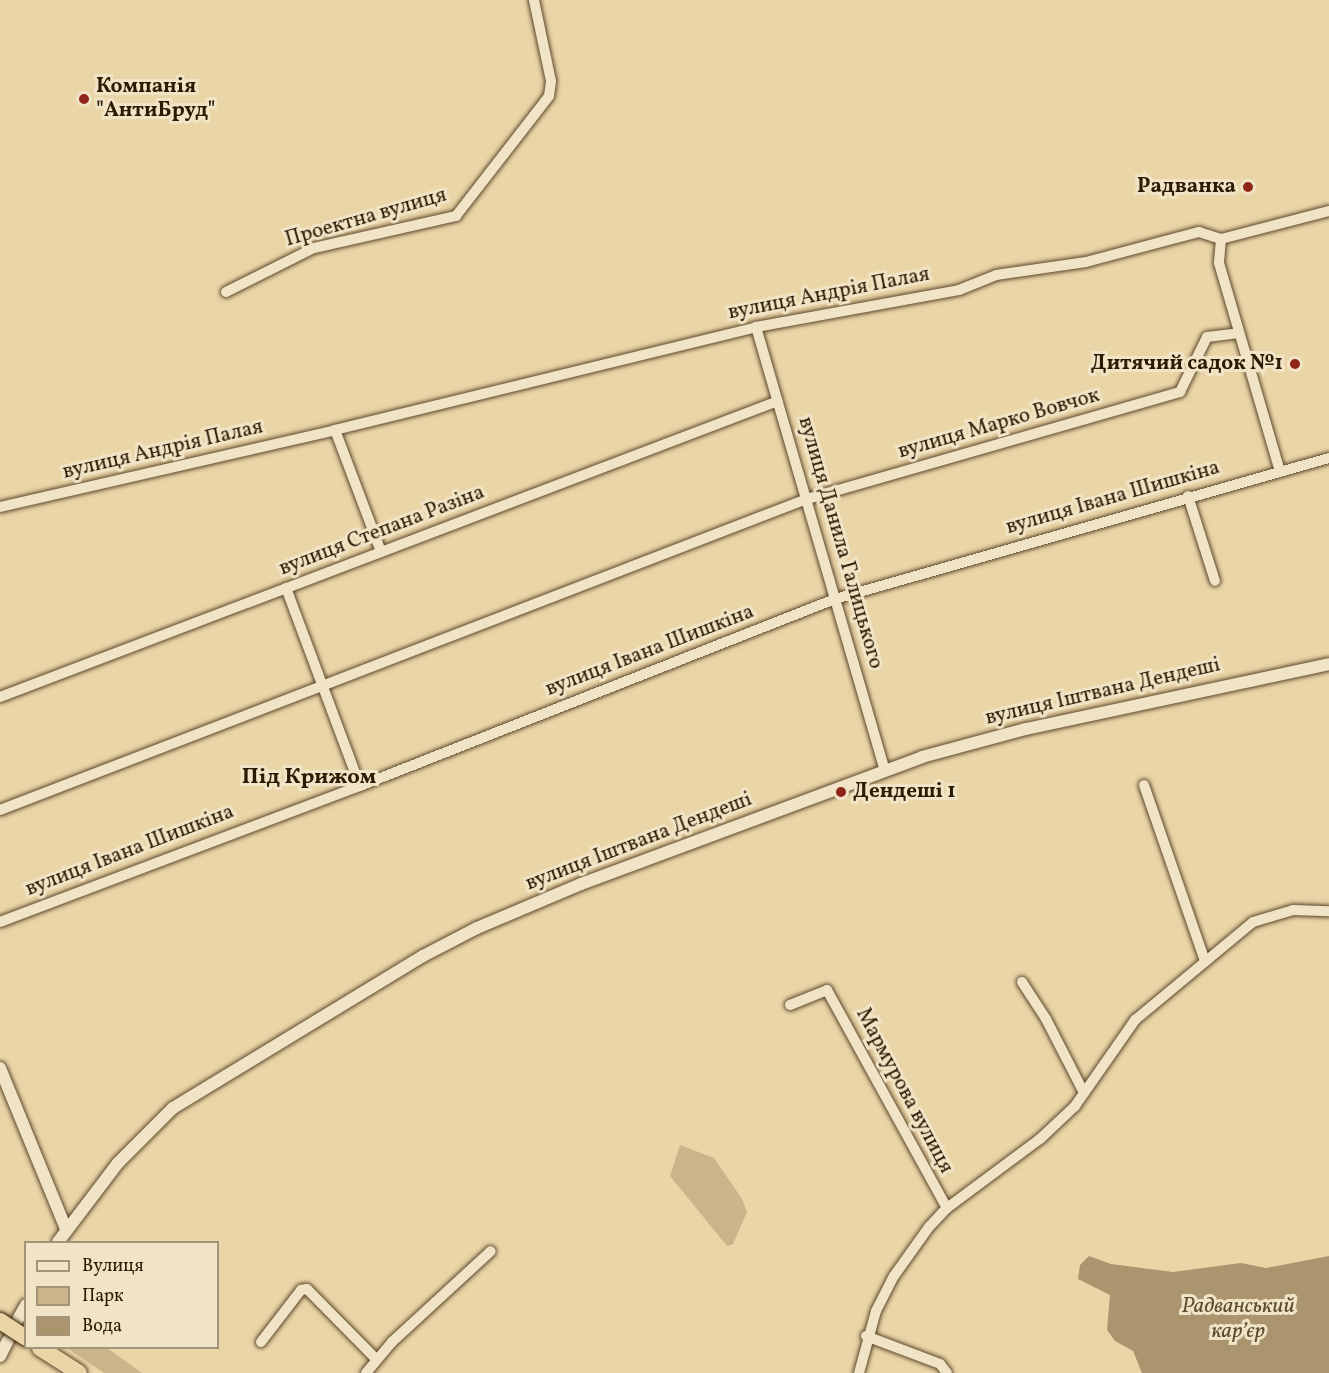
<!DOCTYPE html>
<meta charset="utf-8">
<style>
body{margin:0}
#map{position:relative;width:1329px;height:1373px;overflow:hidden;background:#ead5a7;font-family:Vollkorn,serif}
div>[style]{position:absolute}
.green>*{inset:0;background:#cab58b}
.water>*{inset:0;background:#aa956f}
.roads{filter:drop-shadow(0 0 2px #5d482c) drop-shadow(0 0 2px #5d482c)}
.minor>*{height:10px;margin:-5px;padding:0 5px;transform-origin:5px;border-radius:5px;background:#f1e4c6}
.tertiary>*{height:12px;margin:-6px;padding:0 6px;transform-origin:6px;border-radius:6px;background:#f1e4c6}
.trunk>*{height:16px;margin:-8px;padding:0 8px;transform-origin:8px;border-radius:8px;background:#ead5a7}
.bridges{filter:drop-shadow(0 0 2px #2e1903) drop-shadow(0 0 2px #2e1903)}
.trunk-bridge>*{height:16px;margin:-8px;padding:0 8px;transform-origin:8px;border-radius:8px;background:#ead5a7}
.dots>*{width:16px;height:16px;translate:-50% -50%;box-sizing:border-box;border:3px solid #f1e4c6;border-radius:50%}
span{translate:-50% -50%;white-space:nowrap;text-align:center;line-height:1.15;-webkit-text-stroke:6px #f1e4c6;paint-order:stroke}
.poi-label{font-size:21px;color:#2e1903;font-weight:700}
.left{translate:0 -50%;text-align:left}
.right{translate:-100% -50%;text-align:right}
.street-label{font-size:21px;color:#2e1903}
.neighbourhood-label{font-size:22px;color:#2e1903;font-weight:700}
.water-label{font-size:22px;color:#604b2e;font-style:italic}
.legend{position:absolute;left:24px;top:1241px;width:195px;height:108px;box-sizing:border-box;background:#f1e4c6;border:2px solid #a39378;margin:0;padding:8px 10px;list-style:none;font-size:18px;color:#2e1903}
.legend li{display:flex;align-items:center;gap:12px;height:30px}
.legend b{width:30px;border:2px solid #a39378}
</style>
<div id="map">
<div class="green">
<div style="clip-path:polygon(680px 1145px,714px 1158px,742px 1199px,747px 1212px,733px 1244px,727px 1246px,670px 1176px)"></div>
<div style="clip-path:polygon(67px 1348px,107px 1348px,142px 1373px,104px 1373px)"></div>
</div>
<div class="water">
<div style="clip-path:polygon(1089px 1256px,1111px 1264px,1173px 1272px,1241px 1263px,1266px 1268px,1329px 1256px,1329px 1373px,1142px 1373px,1133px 1351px,1115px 1341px,1107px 1330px,1110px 1295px,1078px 1279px,1080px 1265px)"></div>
</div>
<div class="roads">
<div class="minor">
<div style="left:1221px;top:239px;width:24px;rotate:95deg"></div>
<div style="left:1219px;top:263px;width:217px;rotate:73.7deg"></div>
<div style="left:226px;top:292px;width:98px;rotate:-26.6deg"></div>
<div style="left:314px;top:248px;width:146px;rotate:-12.7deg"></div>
<div style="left:456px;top:216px;width:152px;rotate:-52.2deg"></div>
<div style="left:549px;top:96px;width:15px;rotate:-82deg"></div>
<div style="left:551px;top:81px;width:83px;rotate:-101.9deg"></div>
<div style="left:756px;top:327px;width:461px;rotate:73.8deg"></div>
<div style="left:335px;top:430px;width:130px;rotate:69.3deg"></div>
<div style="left:1188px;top:496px;width:89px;rotate:72.4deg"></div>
<div style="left:0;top:507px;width:344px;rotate:-12.9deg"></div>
<div style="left:335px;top:430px;width:433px;rotate:-13.7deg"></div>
<div style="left:756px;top:327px;width:206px;rotate:-10.3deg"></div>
<div style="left:959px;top:290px;width:40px;rotate:-22deg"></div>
<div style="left:996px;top:275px;width:91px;rotate:-8.2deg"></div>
<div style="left:1086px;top:262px;width:117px;rotate:-14.9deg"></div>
<div style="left:1199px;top:232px;width:23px;rotate:18deg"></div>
<div style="left:1221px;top:239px;width:112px;rotate:-14.5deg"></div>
<div style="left:286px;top:588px;width:211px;rotate:69.5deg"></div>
<div style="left:0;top:697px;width:832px;rotate:-20.83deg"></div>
<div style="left:1144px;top:785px;width:186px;rotate:70.9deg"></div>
<div style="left:0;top:810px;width:865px;rotate:-21.08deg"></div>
<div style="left:807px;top:499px;width:388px;rotate:-16deg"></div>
<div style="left:1180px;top:392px;width:61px;rotate:-63.9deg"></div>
<div style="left:1207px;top:337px;width:32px;rotate:-7deg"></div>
<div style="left:0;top:922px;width:385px;rotate:-20.7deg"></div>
<div style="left:360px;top:786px;width:510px;rotate:-21.49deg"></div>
<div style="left:835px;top:599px;width:514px;rotate:-15.93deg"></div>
<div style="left:1022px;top:982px;width:44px;rotate:57deg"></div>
<div style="left:1046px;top:1019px;width:83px;rotate:62.8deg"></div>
<div style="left:790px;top:1005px;width:40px;rotate:-22deg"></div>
<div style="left:827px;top:990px;width:249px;rotate:61.2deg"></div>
<div style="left:866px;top:1336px;width:79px;rotate:20.7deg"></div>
<div style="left:940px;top:1364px;width:11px;rotate:52deg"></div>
<div style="left:261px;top:1342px;width:66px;rotate:-52.4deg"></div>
<div style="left:301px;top:1290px;width:6px;rotate:-9deg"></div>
<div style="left:307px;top:1289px;width:98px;rotate:45.4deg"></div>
<div style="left:366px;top:1373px;width:40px;rotate:-50deg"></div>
<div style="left:392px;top:1342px;width:134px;rotate:-42.6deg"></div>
<div style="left:859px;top:1373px;width:64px;rotate:-74.7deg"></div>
<div style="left:876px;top:1311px;width:39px;rotate:-63deg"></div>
<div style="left:894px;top:1276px;width:60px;rotate:-54.5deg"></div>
<div style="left:929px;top:1227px;width:26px;rotate:-47deg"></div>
<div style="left:947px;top:1208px;width:116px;rotate:-36.6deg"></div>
<div style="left:1040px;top:1139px;width:48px;rotate:-43.3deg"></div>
<div style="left:1075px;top:1106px;width:105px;rotate:-55.1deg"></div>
<div style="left:1135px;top:1020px;width:153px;rotate:-39.7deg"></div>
<div style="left:1253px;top:922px;width:42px;rotate:-16.7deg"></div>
<div style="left:1293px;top:910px;width:36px;rotate:2deg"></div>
</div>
<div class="tertiary">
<div style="left:0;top:1068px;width:174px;rotate:67.7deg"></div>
<div style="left:58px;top:1242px;width:99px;rotate:-52.8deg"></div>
<div style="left:118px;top:1163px;width:78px;rotate:-45deg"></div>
<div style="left:173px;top:1108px;width:293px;rotate:-31.3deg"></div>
<div style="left:423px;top:956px;width:61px;rotate:-27.4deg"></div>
<div style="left:477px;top:928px;width:113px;rotate:-22.9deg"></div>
<div style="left:581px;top:884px;width:364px;rotate:-20.4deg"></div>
<div style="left:922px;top:757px;width:108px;rotate:-15.1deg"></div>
<div style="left:1026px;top:729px;width:310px;rotate:-12.1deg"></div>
<div style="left:18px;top:1319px;width:16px;rotate:-60deg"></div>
<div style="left:0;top:1356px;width:18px;rotate:-63deg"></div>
</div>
<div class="trunk">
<div style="left:40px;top:1348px;width:46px;rotate:32.7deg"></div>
</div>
</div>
<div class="bridges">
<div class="trunk-bridge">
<div style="left:0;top:1321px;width:31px;rotate:33deg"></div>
</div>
</div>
<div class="dots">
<div style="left:84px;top:99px;background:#8f2418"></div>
<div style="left:1248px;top:187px;background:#8f2418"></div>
<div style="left:1295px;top:364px;background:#8f2418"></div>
<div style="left:841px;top:792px;background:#8f2418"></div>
</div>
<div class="poi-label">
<span class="left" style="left:96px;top:99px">Компанія<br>"АнтиБруд"</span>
<span class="right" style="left:1236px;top:187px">Радванка</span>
<span class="right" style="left:1283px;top:364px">Дитячий садок №1</span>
<span class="left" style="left:853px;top:792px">Дендеші 1</span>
</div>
<div class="street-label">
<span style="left:366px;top:218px;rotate:-16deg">Проектна вулиця</span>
<span style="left:829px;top:294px;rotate:-11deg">вулиця Андрія Палая</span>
<span style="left:999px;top:424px;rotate:-16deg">вулиця Марко Вовчок</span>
<span style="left:163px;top:450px;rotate:-13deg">вулиця Андрія Палая</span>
<span style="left:1113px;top:498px;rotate:-16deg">вулиця Івана Шишкіна</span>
<span style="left:382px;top:531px;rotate:-21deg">вулиця Степана Разіна</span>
<span style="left:840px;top:543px;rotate:74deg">вулиця Данила Галицького</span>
<span style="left:650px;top:651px;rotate:-21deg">вулиця Івана Шишкіна</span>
<span style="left:1103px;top:692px;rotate:-13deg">вулиця Іштвана Дендеші</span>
<span style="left:639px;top:842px;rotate:-21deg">вулиця Іштвана Дендеші</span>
<span style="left:130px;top:851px;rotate:-21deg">вулиця Івана Шишкіна</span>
<span style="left:904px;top:1091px;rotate:62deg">Мармурова вулиця</span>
</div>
<div class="neighbourhood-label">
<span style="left:309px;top:778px">Під Крижом</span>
</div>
<div class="water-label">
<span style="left:1238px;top:1319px">Радванський<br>карʼєр</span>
</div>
<ul class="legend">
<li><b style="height:8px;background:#f1e4c6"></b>Вулиця</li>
<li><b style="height:16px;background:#cab58b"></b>Парк</li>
<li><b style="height:16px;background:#aa956f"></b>Вода</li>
</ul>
</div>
